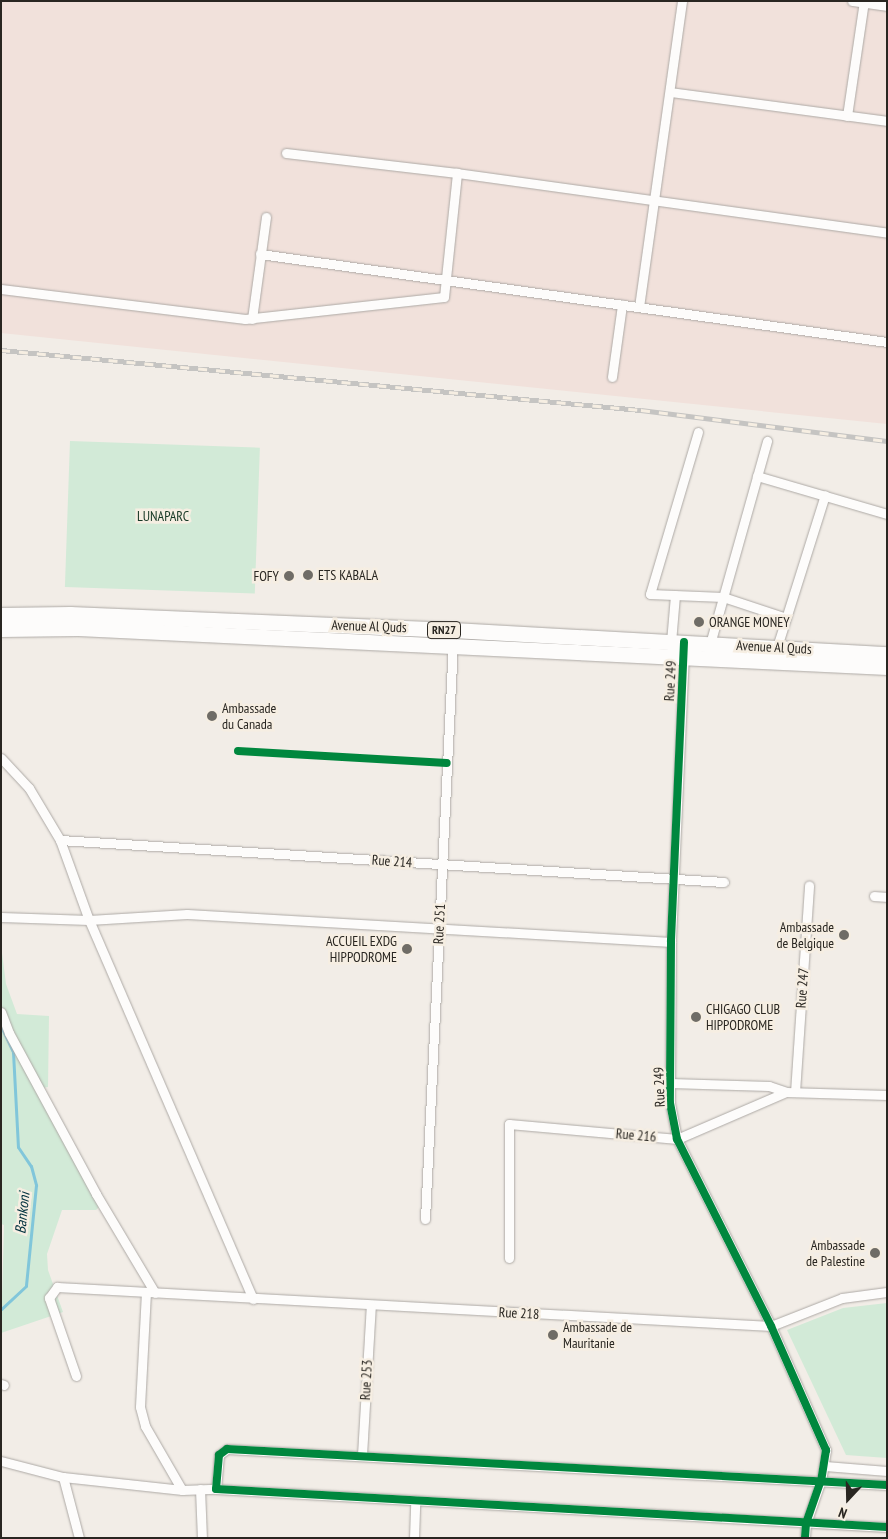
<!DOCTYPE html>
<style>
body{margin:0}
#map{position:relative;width:888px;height:1539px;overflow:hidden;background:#f2ede7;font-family:"PT Sans Narrow",sans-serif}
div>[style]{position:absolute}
.industrial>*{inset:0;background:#f1e1db}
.green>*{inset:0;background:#d2ead7;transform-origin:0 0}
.stream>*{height:3px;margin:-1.5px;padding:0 1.5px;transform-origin:1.5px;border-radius:1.5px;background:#81c6da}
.roads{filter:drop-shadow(0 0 1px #ada9a5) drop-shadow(0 0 1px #ada9a5)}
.minor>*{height:9px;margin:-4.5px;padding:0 4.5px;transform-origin:4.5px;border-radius:4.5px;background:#fdfcfb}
.primary>*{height:15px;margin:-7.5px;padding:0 7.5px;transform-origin:7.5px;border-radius:7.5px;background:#fdfcfb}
.rail>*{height:5px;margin-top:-2.5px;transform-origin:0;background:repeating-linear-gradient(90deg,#f6eee2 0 9px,#c5c4c2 0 18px);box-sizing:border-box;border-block:1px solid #c5c4c2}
.cycleway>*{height:8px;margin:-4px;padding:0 4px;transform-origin:4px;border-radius:4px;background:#00873e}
.dots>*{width:14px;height:14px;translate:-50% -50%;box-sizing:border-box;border:2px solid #f6eee2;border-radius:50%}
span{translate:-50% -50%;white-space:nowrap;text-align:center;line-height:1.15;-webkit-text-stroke:5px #f6eee2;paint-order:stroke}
.shield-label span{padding:1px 4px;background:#f6eee2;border:1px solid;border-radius:4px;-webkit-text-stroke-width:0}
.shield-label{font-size:12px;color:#292621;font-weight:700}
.park-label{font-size:14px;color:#163825}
.poi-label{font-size:14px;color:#292621}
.left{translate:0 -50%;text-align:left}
.right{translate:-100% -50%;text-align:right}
.street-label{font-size:14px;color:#292621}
.water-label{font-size:15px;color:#00313e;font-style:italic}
.frame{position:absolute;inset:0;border:2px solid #292621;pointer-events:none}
.north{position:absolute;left:823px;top:1474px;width:50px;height:50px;-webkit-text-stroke:4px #f6eee2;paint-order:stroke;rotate:201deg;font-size:14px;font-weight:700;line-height:20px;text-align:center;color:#292621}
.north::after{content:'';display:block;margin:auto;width:18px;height:22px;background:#292621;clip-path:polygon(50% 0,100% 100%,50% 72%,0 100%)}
</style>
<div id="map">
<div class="industrial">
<div style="clip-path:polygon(1px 1px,887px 1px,887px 424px,1px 333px)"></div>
</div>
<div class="green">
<div style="left:70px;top:441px;width:190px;height:146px;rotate:2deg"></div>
<div style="clip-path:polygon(1px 945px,6px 984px,17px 1014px,49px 1016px,48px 1087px,40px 1088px,99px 1207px,96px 1210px,62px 1210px,47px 1254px,48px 1270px,63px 1312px,1px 1333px,4px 1225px,1px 1224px)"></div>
<div style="clip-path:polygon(887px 1303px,887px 1458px,846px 1455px,787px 1330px,843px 1308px)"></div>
</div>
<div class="stream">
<div style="left:1px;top:1026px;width:29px;rotate:65deg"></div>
<div style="left:13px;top:1052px;width:95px;rotate:87deg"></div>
<div style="left:18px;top:1147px;width:23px;rotate:56deg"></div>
<div style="left:31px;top:1166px;width:20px;rotate:75deg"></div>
<div style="left:36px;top:1185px;width:101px;rotate:95.7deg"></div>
<div style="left:26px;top:1286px;width:34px;rotate:137deg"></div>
</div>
<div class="roads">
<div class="minor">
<div style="left:852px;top:1px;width:35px;rotate:8deg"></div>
<div style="left:670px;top:92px;width:219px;rotate:7.6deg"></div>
<div style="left:847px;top:116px;width:116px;rotate:-81.6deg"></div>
<div style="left:286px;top:153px;width:172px;rotate:6.7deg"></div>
<div style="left:457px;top:173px;width:434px;rotate:7.9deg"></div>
<div style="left:260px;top:254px;width:633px;rotate:7.99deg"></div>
<div style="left:1px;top:289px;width:246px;rotate:7deg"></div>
<div style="left:245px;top:319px;width:200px;rotate:-6.3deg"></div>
<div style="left:444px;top:297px;width:125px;rotate:-84deg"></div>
<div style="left:639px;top:307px;width:309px;rotate:-82deg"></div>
<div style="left:252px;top:319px;width:103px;rotate:-82.2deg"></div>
<div style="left:612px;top:377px;width:73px;rotate:-82.1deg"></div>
<div style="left:698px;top:432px;width:169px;rotate:106.5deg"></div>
<div style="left:650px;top:594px;width:73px;rotate:2.4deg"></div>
<div style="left:723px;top:597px;width:66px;rotate:18.4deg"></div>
<div style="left:757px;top:476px;width:135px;rotate:16.3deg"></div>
<div style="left:671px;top:642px;width:47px;rotate:-85.1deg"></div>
<div style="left:710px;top:644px;width:211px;rotate:-74.3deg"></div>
<div style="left:777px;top:647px;width:159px;rotate:-72.5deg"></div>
<div style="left:684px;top:653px;width:289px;rotate:92.6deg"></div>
<div style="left:671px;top:942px;width:161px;rotate:90.4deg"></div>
<div style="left:670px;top:1103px;width:37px;rotate:79deg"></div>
<div style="left:677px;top:1139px;width:209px;rotate:63.3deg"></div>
<div style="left:771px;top:1326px;width:136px;rotate:66.1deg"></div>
<div style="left:826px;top:1450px;width:30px;rotate:99deg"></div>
<div style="left:821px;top:1480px;width:46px;rotate:109.2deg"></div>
<div style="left:806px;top:1523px;width:15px;rotate:94deg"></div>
<div style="left:1px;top:758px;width:41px;rotate:47deg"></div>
<div style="left:29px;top:788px;width:61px;rotate:59.2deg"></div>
<div style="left:60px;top:840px;width:85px;rotate:70.1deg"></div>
<div style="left:89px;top:920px;width:413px;rotate:66.6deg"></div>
<div style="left:60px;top:840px;width:665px;rotate:3.62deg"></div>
<div style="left:874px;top:896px;width:13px;rotate:4deg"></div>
<div style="left:1px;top:917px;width:88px;rotate:2deg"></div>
<div style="left:89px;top:920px;width:98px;rotate:-3.5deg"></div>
<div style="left:187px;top:914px;width:485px;rotate:3.3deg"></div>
<div style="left:1px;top:1012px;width:22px;rotate:69deg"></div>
<div style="left:9px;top:1033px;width:183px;rotate:61.6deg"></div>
<div style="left:96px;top:1194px;width:115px;rotate:59.2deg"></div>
<div style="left:670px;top:1083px;width:99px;rotate:1.7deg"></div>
<div style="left:769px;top:1086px;width:18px;rotate:19deg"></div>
<div style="left:795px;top:1092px;width:207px;rotate:-86.1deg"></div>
<div style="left:425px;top:1219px;width:577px;rotate:-87.22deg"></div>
<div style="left:509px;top:1258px;width:134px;rotate:-90deg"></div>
<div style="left:509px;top:1124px;width:169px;rotate:5.1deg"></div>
<div style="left:677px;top:1139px;width:119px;rotate:-23.3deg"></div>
<div style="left:786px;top:1092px;width:101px;rotate:1.7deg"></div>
<div style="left:146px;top:1292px;width:115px;rotate:93deg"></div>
<div style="left:140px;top:1407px;width:20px;rotate:75deg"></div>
<div style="left:145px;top:1426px;width:74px;rotate:60deg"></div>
<div style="left:76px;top:1376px;width:83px;rotate:-109.1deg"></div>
<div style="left:49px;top:1298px;width:14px;rotate:-54deg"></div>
<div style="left:57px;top:1287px;width:715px;rotate:3.13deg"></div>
<div style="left:771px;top:1326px;width:76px;rotate:-21.5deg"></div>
<div style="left:842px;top:1298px;width:45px;rotate:-7.6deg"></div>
<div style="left:1px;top:1384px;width:3px;rotate:18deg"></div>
<div style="left:362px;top:1455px;width:150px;rotate:-86.6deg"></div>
<div style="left:1px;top:1461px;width:64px;rotate:14.5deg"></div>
<div style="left:63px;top:1477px;width:120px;rotate:6.2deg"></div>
<div style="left:182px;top:1490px;width:34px;rotate:-2deg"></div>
<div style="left:825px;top:1466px;width:62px;rotate:4.6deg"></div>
<div style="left:63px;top:1477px;width:63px;rotate:75.3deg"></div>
<div style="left:887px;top:1485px;width:661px;rotate:-176.88deg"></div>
<div style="left:227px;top:1449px;width:10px;rotate:143deg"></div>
<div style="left:219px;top:1455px;width:34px;rotate:95deg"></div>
<div style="left:216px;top:1489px;width:672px;rotate:3.24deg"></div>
<div style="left:200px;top:1489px;width:49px;rotate:87.7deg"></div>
<div style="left:414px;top:1538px;width:38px;rotate:-88deg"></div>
</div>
<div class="primary">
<div style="left:1px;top:615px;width:69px;rotate:-0.8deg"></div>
<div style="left:70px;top:614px;width:383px;rotate:2.4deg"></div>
<div style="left:453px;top:630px;width:435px;rotate:3.2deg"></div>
<div style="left:1px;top:629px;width:77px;rotate:-0.7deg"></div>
<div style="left:78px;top:628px;width:810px;rotate:2.76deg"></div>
</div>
</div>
<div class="rail">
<div style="left:1px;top:350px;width:643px;rotate:5.36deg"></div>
<div style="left:641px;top:410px;width:248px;rotate:7.2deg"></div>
</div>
<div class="cycleway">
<div style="left:684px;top:642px;width:300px;rotate:92.5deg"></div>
<div style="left:671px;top:942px;width:161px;rotate:90.4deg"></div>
<div style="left:670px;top:1103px;width:37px;rotate:79deg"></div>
<div style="left:677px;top:1139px;width:209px;rotate:63.3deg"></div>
<div style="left:771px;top:1326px;width:136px;rotate:66.1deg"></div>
<div style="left:826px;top:1450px;width:30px;rotate:99deg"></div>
<div style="left:821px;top:1480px;width:46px;rotate:109.2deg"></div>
<div style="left:806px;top:1523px;width:15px;rotate:94deg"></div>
<div style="left:238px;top:751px;width:209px;rotate:3.3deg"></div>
<div style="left:887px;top:1485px;width:661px;rotate:-176.88deg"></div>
<div style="left:227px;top:1449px;width:10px;rotate:143deg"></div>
<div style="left:219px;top:1455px;width:34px;rotate:95deg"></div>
<div style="left:216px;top:1489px;width:672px;rotate:3.24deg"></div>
</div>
<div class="dots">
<div style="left:308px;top:575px;background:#6f6c66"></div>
<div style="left:289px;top:576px;background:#6f6c66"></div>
<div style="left:699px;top:622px;background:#6f6c66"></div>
<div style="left:212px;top:716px;background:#6f6c66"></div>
<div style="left:844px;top:935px;background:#6f6c66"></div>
<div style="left:407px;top:949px;background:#6f6c66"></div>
<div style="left:696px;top:1017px;background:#6f6c66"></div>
<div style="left:875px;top:1253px;background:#6f6c66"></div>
<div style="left:553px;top:1335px;background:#6f6c66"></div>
</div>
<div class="shield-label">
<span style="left:444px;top:630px">RN27</span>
</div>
<div class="park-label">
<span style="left:163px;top:516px">LUNAPARC</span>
</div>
<div class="poi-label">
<span class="left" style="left:318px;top:575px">ETS KABALA</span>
<span class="right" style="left:279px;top:576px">FOFY</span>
<span class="left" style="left:709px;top:622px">ORANGE MONEY</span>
<span class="left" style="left:222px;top:716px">Ambassade<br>du Canada</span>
<span class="right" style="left:834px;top:935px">Ambassade<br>de Belgique</span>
<span class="right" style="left:397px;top:949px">ACCUEIL EXDG<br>HIPPODROME</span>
<span class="left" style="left:706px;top:1017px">CHIGAGO CLUB<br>HIPPODROME</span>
<span class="right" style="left:865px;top:1253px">Ambassade<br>de Palestine</span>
<span class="left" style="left:563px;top:1335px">Ambassade de<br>Mauritanie</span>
</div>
<div class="street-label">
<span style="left:369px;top:626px;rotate:2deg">Avenue Al Quds</span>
<span style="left:774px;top:647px;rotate:3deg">Avenue Al Quds</span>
<span style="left:670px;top:681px;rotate:-87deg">Rue 249</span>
<span style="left:392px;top:861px;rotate:4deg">Rue 214</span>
<span style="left:439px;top:924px;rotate:-87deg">Rue 251</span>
<span style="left:802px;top:988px;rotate:-86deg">Rue 247</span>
<span style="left:659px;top:1087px;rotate:-92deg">Rue 249</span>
<span style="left:636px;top:1135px;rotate:5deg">Rue 216</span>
<span style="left:519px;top:1313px;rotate:3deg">Rue 218</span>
<span style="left:366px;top:1380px;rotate:-87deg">Rue 253</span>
</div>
<div class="water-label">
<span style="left:22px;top:1213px;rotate:-84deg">Bankoni</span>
</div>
<div class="frame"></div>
<div class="north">N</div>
</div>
